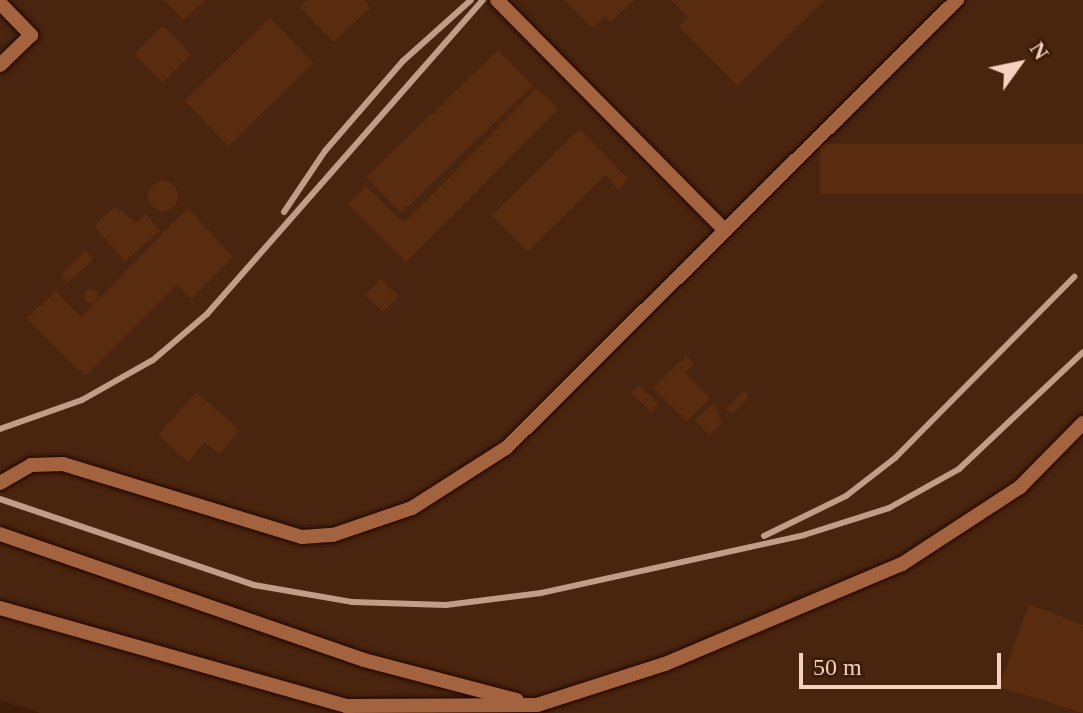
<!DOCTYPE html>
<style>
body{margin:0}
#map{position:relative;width:1083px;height:713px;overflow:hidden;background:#3d1d09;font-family:Georgia,serif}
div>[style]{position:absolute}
.built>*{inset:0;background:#49240e}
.building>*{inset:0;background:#5a2c0f;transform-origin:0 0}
.round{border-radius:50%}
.roads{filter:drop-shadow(0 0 2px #220500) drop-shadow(0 0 2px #220500)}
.lane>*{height:14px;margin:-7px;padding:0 7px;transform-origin:7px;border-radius:7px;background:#a3633e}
.rail>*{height:6px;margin:-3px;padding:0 3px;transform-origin:3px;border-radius:3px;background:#c09c89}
span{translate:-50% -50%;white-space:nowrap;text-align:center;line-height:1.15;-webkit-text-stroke:6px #3d1d09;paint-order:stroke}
.north{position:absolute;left:979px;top:24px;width:80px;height:80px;-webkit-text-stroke:6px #3d1d09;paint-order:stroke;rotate:57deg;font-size:22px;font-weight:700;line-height:32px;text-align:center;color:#f6d1be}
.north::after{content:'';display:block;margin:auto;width:28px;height:36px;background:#f6d1be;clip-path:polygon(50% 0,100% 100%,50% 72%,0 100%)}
.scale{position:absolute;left:799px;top:653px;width:202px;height:36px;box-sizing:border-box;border:4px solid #f6d1be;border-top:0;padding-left:10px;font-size:24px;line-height:28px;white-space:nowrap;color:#f6d1be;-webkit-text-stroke:6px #3d1d09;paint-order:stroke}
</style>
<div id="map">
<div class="built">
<div style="clip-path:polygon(0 0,1083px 0,1083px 713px,40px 713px,0 700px)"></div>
</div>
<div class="building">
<div style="clip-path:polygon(164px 0,206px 0,183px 20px)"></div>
<div style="clip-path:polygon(306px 0,365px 0,370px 8px,334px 42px,300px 7px)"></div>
<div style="clip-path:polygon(565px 0,634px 0,611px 22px,605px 16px,593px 28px)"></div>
<div style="clip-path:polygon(671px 0,825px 0,737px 86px,679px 26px,688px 18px)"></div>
<div style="left:270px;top:18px;width:63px;height:119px;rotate:46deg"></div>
<div style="left:163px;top:26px;width:40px;height:40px;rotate:45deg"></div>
<div style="left:498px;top:50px;width:50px;height:183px;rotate:46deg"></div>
<div style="clip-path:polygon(537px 88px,558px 109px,406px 262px,348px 204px,366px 186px,404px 223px)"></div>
<div style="clip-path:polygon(580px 129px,628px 179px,618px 189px,605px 175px,528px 251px,492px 215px)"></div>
<div style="left:1083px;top:144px;width:50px;height:263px;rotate:90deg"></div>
<div class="round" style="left:148px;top:181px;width:30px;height:30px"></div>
<div style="clip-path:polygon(115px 207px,136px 222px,146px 214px,160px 231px,125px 261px,94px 226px)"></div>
<div style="clip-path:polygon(188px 208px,233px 257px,191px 299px,177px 284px,85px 376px,27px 318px,56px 291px,81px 317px)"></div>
<div style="clip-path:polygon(85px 251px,94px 259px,67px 283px,61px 275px)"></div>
<div style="left:380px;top:279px;width:25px;height:22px;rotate:43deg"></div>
<div class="round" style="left:84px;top:289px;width:14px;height:14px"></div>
<div style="clip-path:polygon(686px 356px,694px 364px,685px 373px,710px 398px,687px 421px,653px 388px)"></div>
<div style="left:639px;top:385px;width:28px;height:11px;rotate:44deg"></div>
<div style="left:744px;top:391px;width:8px;height:25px;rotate:45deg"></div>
<div style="clip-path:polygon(196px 392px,240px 430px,219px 454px,205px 442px,188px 462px,158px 435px)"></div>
<div style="clip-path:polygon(714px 403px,722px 423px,709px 435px,695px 420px)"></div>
<div style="clip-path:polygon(1029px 604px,1083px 625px,1083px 713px,999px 687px)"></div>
</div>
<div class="roads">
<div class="lane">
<div style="left:497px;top:0;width:322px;rotate:45.3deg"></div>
<div style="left:0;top:3px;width:45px;rotate:45.9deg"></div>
<div style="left:31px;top:35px;width:43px;rotate:135.9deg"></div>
<div style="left:0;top:483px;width:36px;rotate:-30deg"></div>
<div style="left:31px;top:465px;width:32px;rotate:-2deg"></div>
<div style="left:63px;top:464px;width:250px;rotate:17deg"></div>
<div style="left:302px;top:537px;width:31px;rotate:-4deg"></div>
<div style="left:333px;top:535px;width:83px;rotate:-18.9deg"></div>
<div style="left:412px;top:508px;width:112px;rotate:-32.6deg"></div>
<div style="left:506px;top:448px;width:636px;rotate:-44.81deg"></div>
<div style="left:0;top:534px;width:385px;rotate:19.1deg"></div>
<div style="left:364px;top:660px;width:158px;rotate:14.7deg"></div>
<div style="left:0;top:608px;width:360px;rotate:15.8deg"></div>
<div style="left:346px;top:706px;width:191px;rotate:-0.3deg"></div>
<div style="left:537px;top:705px;width:134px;rotate:-17.8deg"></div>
<div style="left:665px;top:664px;width:257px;rotate:-22.9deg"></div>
<div style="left:902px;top:564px;width:141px;rotate:-33.1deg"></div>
<div style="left:1020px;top:487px;width:90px;rotate:-45.5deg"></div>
</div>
</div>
<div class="rail">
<div style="left:284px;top:212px;width:73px;rotate:-56.1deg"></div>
<div style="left:325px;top:151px;width:119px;rotate:-49.1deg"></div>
<div style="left:403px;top:61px;width:91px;rotate:-41.9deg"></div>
<div style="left:0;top:429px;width:87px;rotate:-19.5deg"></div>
<div style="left:82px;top:400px;width:81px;rotate:-29.4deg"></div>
<div style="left:153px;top:360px;width:71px;rotate:-40.4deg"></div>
<div style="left:207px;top:314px;width:418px;rotate:-48.7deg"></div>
<div style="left:0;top:499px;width:268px;rotate:18.7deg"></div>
<div style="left:254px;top:585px;width:99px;rotate:9.8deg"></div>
<div style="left:352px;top:602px;width:94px;rotate:1.8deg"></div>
<div style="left:446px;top:605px;width:96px;rotate:-7.2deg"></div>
<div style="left:541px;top:593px;width:269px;rotate:-12.4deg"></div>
<div style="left:804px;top:535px;width:89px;rotate:-17.6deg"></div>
<div style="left:889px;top:508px;width:80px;rotate:-29.1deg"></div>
<div style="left:959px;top:469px;width:170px;rotate:-43.3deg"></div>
<div style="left:764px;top:536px;width:91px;rotate:-26deg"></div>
<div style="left:846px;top:496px;width:62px;rotate:-37.8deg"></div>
<div style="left:895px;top:458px;width:255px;rotate:-45.3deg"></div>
</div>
<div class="north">N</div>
<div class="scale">50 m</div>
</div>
